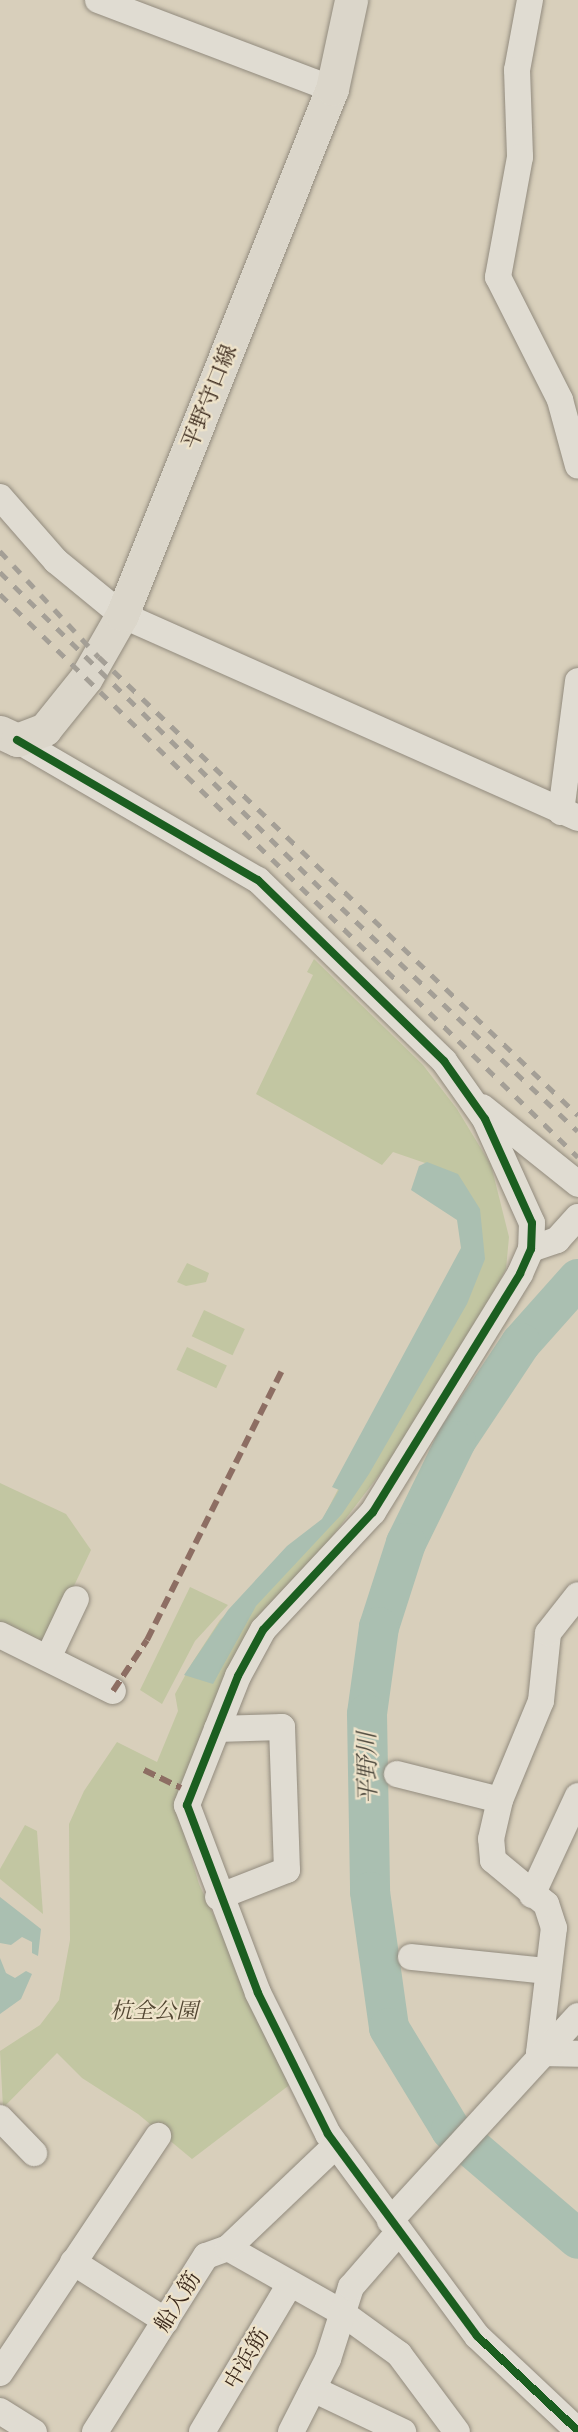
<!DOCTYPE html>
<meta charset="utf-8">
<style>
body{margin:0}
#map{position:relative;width:578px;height:2432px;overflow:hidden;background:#d8cfbb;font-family:Cardo,"Noto Serif JP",serif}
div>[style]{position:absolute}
.green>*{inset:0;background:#c2c6a2;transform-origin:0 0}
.water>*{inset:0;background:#aabfb1}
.river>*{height:40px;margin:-20px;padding:0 20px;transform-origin:20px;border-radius:20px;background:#aabfb1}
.roads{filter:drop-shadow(0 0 2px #928b7e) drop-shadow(0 0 2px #928b7e)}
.minor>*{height:26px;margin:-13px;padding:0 13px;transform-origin:13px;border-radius:13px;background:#e0dcd2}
.major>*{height:33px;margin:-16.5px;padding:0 16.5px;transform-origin:16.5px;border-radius:16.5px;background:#dbd6ca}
.rail>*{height:4.5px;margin-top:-2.25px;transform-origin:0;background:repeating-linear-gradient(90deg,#a49f96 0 10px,transparent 0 20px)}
.quiet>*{height:6px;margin-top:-3px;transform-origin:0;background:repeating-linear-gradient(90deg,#8d6e63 0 12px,transparent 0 18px)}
.cycleway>*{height:8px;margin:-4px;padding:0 4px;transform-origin:4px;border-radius:4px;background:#1b5e20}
span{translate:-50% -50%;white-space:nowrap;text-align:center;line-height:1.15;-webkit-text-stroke:4.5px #eee3ca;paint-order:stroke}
.street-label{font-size:22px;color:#3a281b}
.park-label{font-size:22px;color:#524632;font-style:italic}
.water-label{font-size:24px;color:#514c40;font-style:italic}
</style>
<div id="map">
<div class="green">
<div style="clip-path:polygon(314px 959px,423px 1065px,457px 1109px,491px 1165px,509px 1237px,506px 1269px,478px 1321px,405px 1441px,321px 1551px,177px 1810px,199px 1884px,292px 2083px,192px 2159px,138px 2114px,82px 2078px,57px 2053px,3px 2108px,0 2051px,40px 2025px,59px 2000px,70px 1940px,69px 1824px,84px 1791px,117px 1742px,157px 1762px,178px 1711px,175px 1694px,192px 1663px,220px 1620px,318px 1528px,463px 1248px,459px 1220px,428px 1164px,393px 1152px,382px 1165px,256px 1094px,313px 975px,307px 972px)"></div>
<div style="clip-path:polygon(187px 1263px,209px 1273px,206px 1282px,186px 1286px,177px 1282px)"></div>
<div style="left:204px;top:1310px;width:45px;height:29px;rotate:25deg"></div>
<div style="left:187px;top:1347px;width:44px;height:25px;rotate:25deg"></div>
<div style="clip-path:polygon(0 1483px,66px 1514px,91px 1550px,43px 1651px,0 1628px)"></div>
<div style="clip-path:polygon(190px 1587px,228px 1605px,195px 1641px,162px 1704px,140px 1690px)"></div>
<div style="clip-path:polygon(25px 1825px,37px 1831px,43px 1914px,0 1879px,0 1869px)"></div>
</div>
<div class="water">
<div style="clip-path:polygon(427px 1162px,458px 1174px,480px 1209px,485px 1259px,467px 1304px,369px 1474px,342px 1514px,256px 1606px,213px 1684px,184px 1675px,228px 1610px,287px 1546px,322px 1519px,339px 1490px,332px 1487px,461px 1248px,457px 1220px,411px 1190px,419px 1166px)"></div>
<div style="clip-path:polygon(0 1897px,41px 1929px,38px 1956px,32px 1953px,32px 1942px,22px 1937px,11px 1945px,0 1943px)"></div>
<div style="clip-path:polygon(0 1958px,6px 1973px,15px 1978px,26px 1971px,32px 1974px,21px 1999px,0 2014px)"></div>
</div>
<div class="river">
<div style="left:578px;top:1279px;width:86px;rotate:131.7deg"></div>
<div style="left:521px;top:1343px;width:118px;rotate:123.6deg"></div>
<div style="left:456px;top:1441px;width:114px;rotate:116.1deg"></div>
<div style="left:406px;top:1543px;width:88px;rotate:107.8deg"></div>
<div style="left:379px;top:1627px;width:88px;rotate:97.9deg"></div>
<div style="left:367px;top:1714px;width:178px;rotate:89deg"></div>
<div style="left:370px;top:1892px;width:137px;rotate:82deg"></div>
<div style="left:389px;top:2028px;width:119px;rotate:58.7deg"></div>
<div style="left:451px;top:2130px;width:167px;rotate:40.6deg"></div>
</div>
<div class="roads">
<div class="minor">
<div style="left:98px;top:0;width:250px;rotate:20.8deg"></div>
<div style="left:530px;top:0;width:71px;rotate:100.5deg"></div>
<div style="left:517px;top:70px;width:87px;rotate:88deg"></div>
<div style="left:520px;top:157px;width:122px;rotate:100.4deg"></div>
<div style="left:498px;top:277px;width:138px;rotate:63.2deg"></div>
<div style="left:560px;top:400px;width:68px;rotate:74.7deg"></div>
<div style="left:0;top:497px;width:85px;rotate:48.8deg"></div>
<div style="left:56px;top:561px;width:85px;rotate:39.3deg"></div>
<div style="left:122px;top:615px;width:499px;rotate:24deg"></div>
<div style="left:17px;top:740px;width:279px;rotate:30.2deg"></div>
<div style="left:258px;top:880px;width:260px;rotate:44.2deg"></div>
<div style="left:444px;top:1061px;width:71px;rotate:54.7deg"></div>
<div style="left:485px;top:1119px;width:114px;rotate:65.7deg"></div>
<div style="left:532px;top:1223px;width:26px;rotate:92deg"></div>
<div style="left:531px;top:1249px;width:27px;rotate:114deg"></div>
<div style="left:520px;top:1274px;width:280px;rotate:121.7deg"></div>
<div style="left:373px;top:1512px;width:161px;rotate:133deg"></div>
<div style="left:263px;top:1630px;width:52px;rotate:118.5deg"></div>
<div style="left:238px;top:1676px;width:139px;rotate:111.6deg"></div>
<div style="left:187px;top:1805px;width:201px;rotate:69.3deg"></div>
<div style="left:258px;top:1993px;width:157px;rotate:63.6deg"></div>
<div style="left:328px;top:2134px;width:251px;rotate:53.6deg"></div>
<div style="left:477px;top:2336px;width:139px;rotate:43.2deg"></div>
<div style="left:561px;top:812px;width:132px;rotate:-82.6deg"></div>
<div style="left:482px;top:1107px;width:123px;rotate:38.7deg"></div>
<div style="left:531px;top:1249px;width:28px;rotate:-19deg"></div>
<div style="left:557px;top:1240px;width:31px;rotate:-48deg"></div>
<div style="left:0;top:1635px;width:126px;rotate:26.4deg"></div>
<div style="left:48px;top:1658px;width:65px;rotate:-64.6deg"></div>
<div style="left:217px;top:1729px;width:65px;rotate:-1.8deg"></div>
<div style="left:282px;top:1727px;width:143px;rotate:88deg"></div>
<div style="left:287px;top:1870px;width:74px;rotate:158.6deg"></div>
<div style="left:397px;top:1774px;width:106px;rotate:14.2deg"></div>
<div style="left:532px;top:1895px;width:109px;rotate:-65.1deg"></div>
<div style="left:411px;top:1957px;width:137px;rotate:5.9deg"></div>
<div style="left:539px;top:2053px;width:126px;rotate:-83.2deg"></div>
<div style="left:554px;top:1928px;width:25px;rotate:-108deg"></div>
<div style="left:546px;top:1904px;width:69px;rotate:-140.3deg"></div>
<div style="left:493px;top:1860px;width:21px;rotate:-95deg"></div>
<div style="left:491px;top:1839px;width:40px;rotate:-77deg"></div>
<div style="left:500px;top:1800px;width:107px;rotate:-67.5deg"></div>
<div style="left:541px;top:1701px;width:68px;rotate:-84.1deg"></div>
<div style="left:548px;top:1633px;width:48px;rotate:-51.7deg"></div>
<div style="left:539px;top:2053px;width:39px;rotate:1deg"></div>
<div style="left:0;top:2118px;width:49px;rotate:45.8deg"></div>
<div style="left:390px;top:2221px;width:278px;rotate:-47.5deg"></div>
<div style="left:228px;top:2248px;width:130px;rotate:29.5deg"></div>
<div style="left:341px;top:2312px;width:72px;rotate:35.9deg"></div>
<div style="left:399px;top:2354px;width:97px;rotate:53.4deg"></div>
<div style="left:73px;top:2262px;width:110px;rotate:32.4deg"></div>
<div style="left:0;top:2373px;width:285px;rotate:-56.3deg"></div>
<div style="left:313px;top:2389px;width:100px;rotate:25.5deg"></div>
<div style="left:0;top:2411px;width:40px;rotate:32deg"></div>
<div style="left:95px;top:2432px;width:208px;rotate:-57.8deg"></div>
<div style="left:206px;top:2256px;width:23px;rotate:-20deg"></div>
<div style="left:228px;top:2248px;width:149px;rotate:-43.6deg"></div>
<div style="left:202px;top:2432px;width:172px;rotate:-59.3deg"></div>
<div style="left:291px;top:2432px;width:82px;rotate:-63.1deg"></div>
<div style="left:328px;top:2359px;width:76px;rotate:-72.3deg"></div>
<div style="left:351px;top:2287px;width:70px;rotate:-49deg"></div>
</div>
<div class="major">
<div style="left:0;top:732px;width:19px;rotate:25deg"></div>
<div style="left:17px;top:740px;width:30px;rotate:-21deg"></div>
<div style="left:45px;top:729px;width:65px;rotate:-51.2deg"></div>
<div style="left:86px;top:678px;width:73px;rotate:-60.3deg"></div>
<div style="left:122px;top:615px;width:566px;rotate:-68.24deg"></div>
<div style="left:332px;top:89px;width:91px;rotate:-77.9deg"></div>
</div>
</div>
<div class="rail">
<div style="left:0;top:551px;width:145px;rotate:47deg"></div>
<div style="left:99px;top:657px;width:663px;rotate:43.72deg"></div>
<div style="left:0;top:572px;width:459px;rotate:44.6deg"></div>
<div style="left:327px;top:894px;width:345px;rotate:43.4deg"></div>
<div style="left:0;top:594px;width:807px;rotate:44.25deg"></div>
</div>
<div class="quiet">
<div style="left:113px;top:1691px;width:61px;rotate:-56.3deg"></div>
<div style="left:147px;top:1640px;width:306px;rotate:-63.4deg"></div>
<div style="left:144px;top:1770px;width:41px;rotate:25.9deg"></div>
</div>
<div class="cycleway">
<div style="left:17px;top:740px;width:279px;rotate:30.2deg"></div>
<div style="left:258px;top:880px;width:260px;rotate:44.2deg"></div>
<div style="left:444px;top:1061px;width:71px;rotate:54.7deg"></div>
<div style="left:485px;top:1119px;width:114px;rotate:65.7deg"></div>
<div style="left:532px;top:1223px;width:26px;rotate:92deg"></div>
<div style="left:531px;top:1249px;width:27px;rotate:114deg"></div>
<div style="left:520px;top:1274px;width:280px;rotate:121.7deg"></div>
<div style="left:373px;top:1512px;width:161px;rotate:133deg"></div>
<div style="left:263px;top:1630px;width:52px;rotate:118.5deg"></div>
<div style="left:238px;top:1676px;width:139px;rotate:111.6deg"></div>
<div style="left:187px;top:1805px;width:201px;rotate:69.3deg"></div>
<div style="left:258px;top:1993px;width:157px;rotate:63.6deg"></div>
<div style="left:328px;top:2134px;width:251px;rotate:53.6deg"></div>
<div style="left:477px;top:2336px;width:139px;rotate:43.2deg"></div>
</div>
<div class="street-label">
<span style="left:210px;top:397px;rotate:-68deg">平野守口線</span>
<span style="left:178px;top:2302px;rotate:-58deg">船入筋</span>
<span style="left:247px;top:2359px;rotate:-60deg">中浜筋</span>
</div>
<div class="park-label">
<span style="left:154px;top:2012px">杭全公園</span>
</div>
<div class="water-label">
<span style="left:368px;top:1768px;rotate:-91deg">平野川</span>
</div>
</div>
